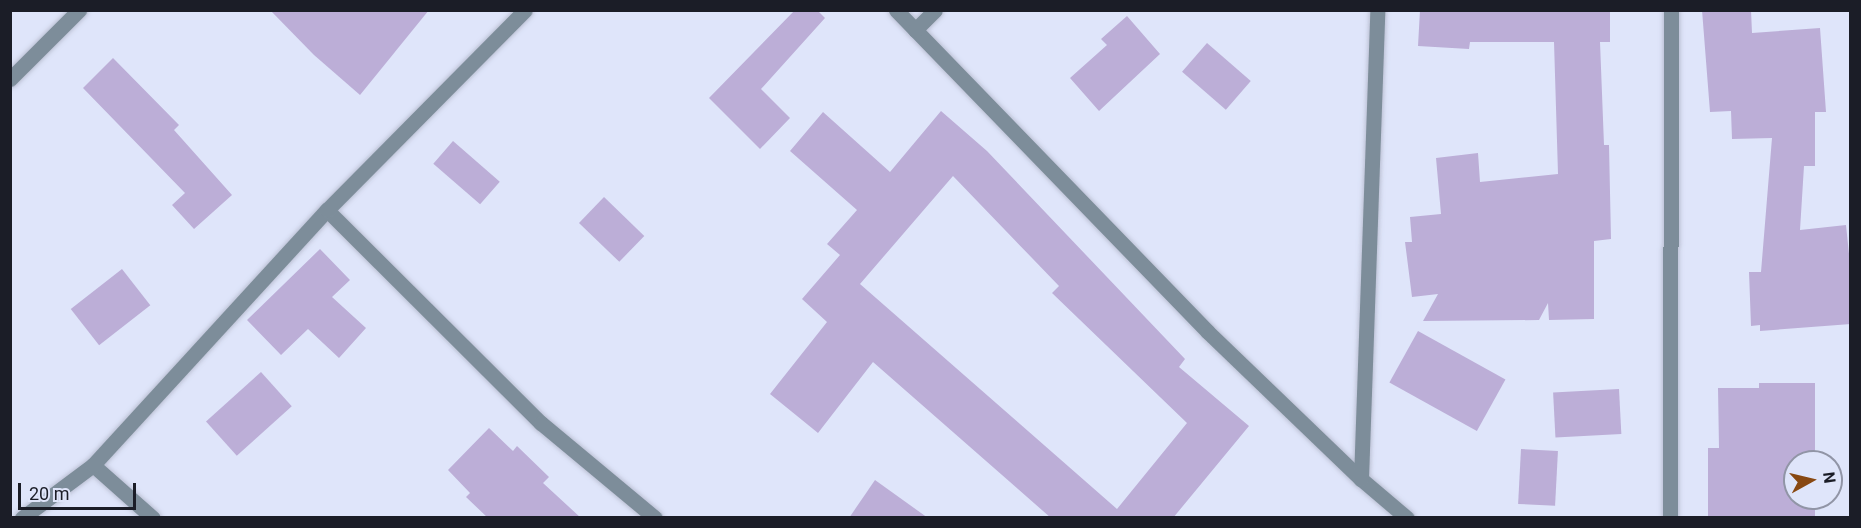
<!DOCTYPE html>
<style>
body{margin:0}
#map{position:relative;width:1861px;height:528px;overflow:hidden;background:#dfe5fa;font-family:Roboto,sans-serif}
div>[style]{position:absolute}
.building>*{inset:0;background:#bcaed7;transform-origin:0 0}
.roads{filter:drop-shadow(0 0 2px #bcc1d4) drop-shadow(0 0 2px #bcc1d4)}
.minor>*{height:15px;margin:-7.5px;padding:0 7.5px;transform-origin:7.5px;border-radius:7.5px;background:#7d8d9a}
.tertiary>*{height:15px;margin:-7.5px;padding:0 7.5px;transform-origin:7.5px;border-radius:7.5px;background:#7d8d9a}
span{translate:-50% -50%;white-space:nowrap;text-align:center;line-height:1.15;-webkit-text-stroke:4.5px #dfe5fa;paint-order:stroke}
.frame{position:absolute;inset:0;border:12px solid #1b1d27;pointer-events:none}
.north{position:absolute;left:1783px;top:450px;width:60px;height:60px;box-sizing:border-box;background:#dfe5fa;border:2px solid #9195a6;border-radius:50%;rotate:82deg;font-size:16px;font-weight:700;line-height:24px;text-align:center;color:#1b1d27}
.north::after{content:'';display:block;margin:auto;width:21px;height:27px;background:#884812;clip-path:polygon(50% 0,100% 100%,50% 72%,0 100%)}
.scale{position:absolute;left:18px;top:483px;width:118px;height:27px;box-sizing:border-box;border:3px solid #1b1d27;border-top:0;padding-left:8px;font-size:18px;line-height:21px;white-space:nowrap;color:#1b1d27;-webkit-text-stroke:4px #dfe5fa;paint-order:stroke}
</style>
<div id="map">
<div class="building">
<div style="clip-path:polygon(270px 10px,429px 10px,360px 95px,314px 55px)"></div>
<div style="clip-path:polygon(795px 10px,817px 10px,825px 18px,761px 89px,790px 118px,760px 149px,709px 98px)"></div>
<div style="clip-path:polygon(1420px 10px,1610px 10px,1610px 42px,1600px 42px,1604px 145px,1609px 145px,1611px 239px,1594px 241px,1594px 319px,1549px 320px,1548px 303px,1539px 320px,1423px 321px,1438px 294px,1412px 297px,1405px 242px,1412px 242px,1410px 217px,1441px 214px,1436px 158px,1478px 153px,1480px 182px,1558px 174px,1554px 42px,1470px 42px,1469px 49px,1418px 46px)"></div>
<div style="clip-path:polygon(1702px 10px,1751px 10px,1752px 33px,1820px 28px,1826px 112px,1815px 112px,1815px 166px,1804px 166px,1800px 230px,1846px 225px,1851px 273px,1851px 324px,1760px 331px,1760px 325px,1751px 326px,1749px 272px,1761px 272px,1772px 138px,1732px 139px,1731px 111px,1710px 112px)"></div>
<div style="clip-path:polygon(1127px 16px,1160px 54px,1099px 111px,1070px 78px,1107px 45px,1101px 39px)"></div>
<div style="left:1207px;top:43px;width:58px;height:38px;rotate:41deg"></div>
<div style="clip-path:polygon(113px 58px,179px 125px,174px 130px,232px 195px,194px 229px,172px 205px,185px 193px,83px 88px)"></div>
<div style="clip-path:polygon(evenodd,941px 111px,987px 151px,1185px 359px,1179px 367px,1249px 426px,1173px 518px,1051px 518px,873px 362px,818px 433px,770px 394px,827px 322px,802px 299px,840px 255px,827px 244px,857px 210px,790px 151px,823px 112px,890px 172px,941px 111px,953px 176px,1059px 286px,1052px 293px,1187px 423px,1117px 509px,860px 284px,953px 176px)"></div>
<div style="left:453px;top:141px;width:62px;height:30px;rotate:41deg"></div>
<div style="left:604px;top:197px;width:56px;height:36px;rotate:44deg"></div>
<div style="clip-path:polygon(320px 249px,350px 280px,332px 297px,366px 328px,339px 358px,308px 329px,281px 355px,247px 320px)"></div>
<div style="left:122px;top:269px;width:46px;height:65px;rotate:52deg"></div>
<div style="left:1418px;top:331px;width:100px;height:59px;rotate:29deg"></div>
<div style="left:261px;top:372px;width:46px;height:74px;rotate:48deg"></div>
<div style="clip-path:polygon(1759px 383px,1815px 383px,1815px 462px,1795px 462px,1795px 498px,1815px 498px,1815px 518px,1708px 518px,1708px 448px,1719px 448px,1718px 388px,1759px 388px)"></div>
<div style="left:1619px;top:389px;width:45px;height:66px;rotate:87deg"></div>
<div style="clip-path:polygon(489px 428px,513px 451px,517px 446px,549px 477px,543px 483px,581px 518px,488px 518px,466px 497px,470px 493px,448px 470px)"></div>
<div style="left:1521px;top:449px;width:37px;height:55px;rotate:3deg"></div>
<div style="clip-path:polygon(875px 480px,928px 518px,849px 518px)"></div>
</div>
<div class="roads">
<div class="minor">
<div style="left:896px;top:10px;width:448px;rotate:45.9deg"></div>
<div style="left:1208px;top:332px;width:212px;rotate:43.9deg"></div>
<div style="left:1361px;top:479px;width:60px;rotate:40.3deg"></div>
<div style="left:915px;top:30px;width:28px;rotate:-45deg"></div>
<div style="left:10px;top:79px;width:98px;rotate:-45deg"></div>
<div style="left:327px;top:210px;width:302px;rotate:44.9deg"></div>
<div style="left:541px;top:423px;width:148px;rotate:39.8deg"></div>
<div style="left:93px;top:465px;width:80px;rotate:41.5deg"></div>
<div style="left:1361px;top:479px;width:469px;rotate:-88deg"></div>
<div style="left:22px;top:518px;width:89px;rotate:-36.7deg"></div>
<div style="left:93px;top:465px;width:346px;rotate:-47.5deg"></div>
<div style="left:327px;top:210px;width:281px;rotate:-45.3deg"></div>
</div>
<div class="tertiary">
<div style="left:1670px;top:518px;width:508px;rotate:-89.89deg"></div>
</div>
</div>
<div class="frame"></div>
<div class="north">N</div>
<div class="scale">20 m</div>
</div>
